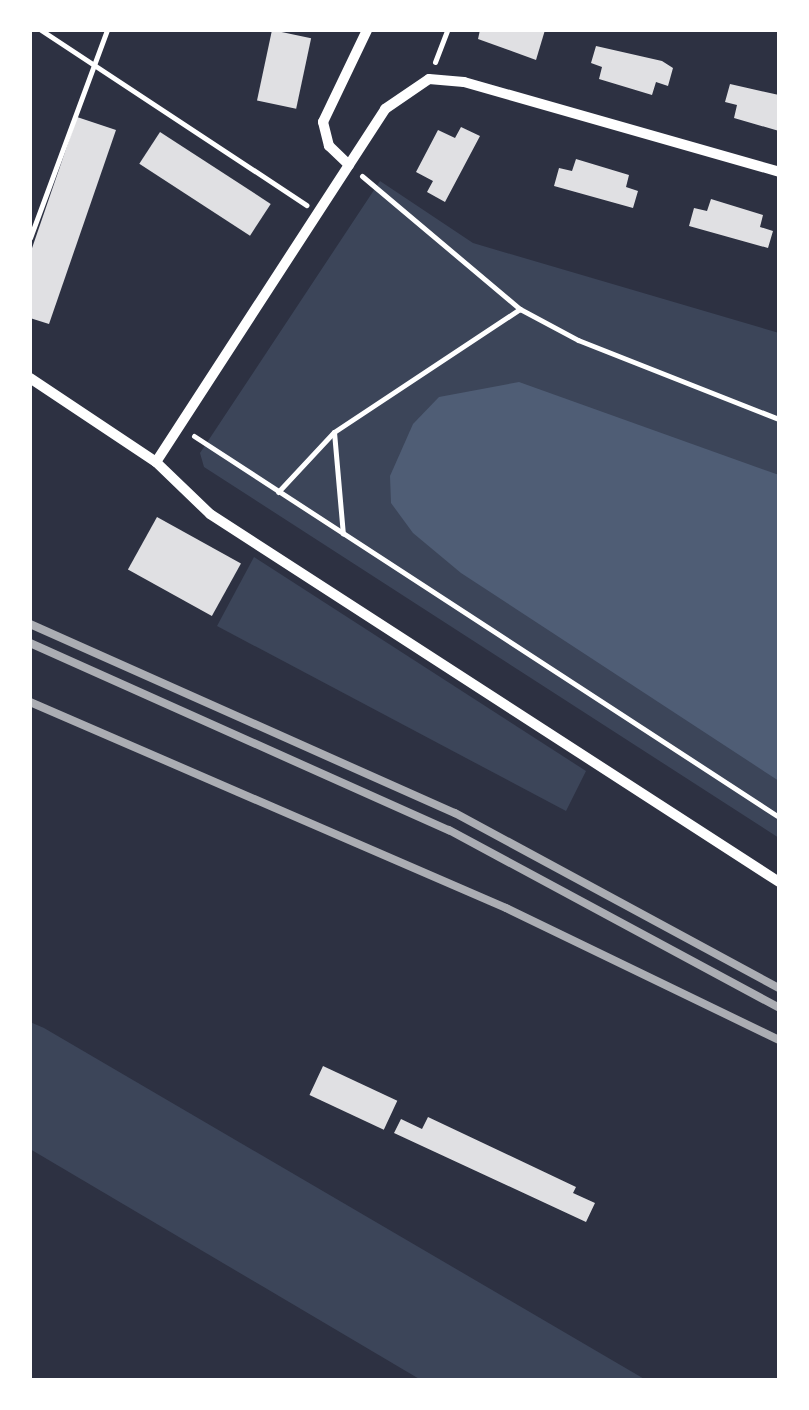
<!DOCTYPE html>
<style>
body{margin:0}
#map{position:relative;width:809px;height:1410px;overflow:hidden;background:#2d3142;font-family:"Golos Text",sans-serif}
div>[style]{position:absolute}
.green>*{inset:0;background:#3c4559}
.water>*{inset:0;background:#4f5d75}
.building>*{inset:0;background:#e0e0e3;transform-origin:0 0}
.path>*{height:5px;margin:-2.5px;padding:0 2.5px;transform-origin:2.5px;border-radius:2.5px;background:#fff}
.minor>*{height:10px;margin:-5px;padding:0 5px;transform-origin:5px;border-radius:5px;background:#fff}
.rail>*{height:8px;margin:-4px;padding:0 4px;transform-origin:4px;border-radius:4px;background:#abadb3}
span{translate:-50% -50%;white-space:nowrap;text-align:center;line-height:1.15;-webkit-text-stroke:10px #fff;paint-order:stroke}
.frame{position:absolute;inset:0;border:32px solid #fff;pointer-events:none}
</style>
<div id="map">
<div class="green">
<div style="clip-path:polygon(380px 181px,473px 243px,779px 333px,779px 838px,204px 467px,200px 453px)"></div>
<div style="clip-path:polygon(254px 557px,586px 771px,566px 811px,217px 626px)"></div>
<div style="clip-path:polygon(30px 1022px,44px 1028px,646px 1380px,421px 1380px,30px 1149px)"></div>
</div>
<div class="water">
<div style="clip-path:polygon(519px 382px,779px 475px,779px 781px,461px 573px,413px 533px,391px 503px,390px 476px,413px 424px,439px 397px)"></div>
</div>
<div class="building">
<div style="left:272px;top:30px;width:40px;height:72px;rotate:12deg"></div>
<div style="clip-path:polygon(480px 30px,545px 30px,536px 60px,478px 39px)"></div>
<div style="clip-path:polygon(596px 46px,662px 61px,673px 68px,668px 86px,656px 82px,652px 95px,599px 79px,602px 67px,591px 63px)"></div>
<div style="clip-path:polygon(730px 84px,779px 95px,779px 131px,734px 118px,737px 105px,725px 102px)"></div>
<div style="clip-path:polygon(77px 117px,116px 130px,49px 324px,30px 318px,30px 254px)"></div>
<div style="clip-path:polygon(461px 127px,480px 136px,445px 202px,427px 192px,433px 181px,416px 172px,438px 130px,455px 138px)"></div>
<div style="left:160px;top:132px;width:132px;height:38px;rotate:33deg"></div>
<div style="clip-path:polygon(576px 159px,629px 175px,626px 187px,638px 191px,633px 208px,554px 186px,559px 168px,572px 171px)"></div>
<div style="clip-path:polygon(711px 199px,763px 215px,760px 227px,773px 231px,768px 248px,689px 226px,694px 208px,707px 211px)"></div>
<div style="left:157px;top:517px;width:96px;height:60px;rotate:29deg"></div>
<div style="left:323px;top:1066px;width:82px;height:32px;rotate:25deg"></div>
<div style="clip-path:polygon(428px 1117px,576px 1187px,573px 1193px,595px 1203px,586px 1222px,394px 1133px,401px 1119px,422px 1129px)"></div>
</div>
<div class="path">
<div style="left:41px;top:30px;width:318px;rotate:33.4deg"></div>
<div style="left:435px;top:62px;width:34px;rotate:-69deg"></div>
<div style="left:362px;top:176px;width:207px;rotate:40.1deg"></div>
<div style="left:30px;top:238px;width:222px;rotate:-69.7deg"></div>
<div style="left:334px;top:432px;width:102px;rotate:85deg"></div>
<div style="left:194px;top:436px;width:698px;rotate:33.08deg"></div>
<div style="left:278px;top:492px;width:82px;rotate:-47deg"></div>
<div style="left:334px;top:432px;width:223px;rotate:-33.5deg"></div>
<div style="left:520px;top:309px;width:66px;rotate:28.1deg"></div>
<div style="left:578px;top:340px;width:216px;rotate:21.5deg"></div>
</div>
<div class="minor">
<div style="left:349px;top:165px;width:28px;rotate:-136deg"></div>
<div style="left:329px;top:146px;width:25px;rotate:-104deg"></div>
<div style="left:323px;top:122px;width:102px;rotate:-64.4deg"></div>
<div style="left:30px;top:378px;width:151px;rotate:33.7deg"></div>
<div style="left:156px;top:462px;width:75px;rotate:43.9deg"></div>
<div style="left:210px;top:514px;width:678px;rotate:32.89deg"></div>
<div style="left:156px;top:462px;width:421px;rotate:-57deg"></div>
<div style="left:385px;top:109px;width:53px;rotate:-34.3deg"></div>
<div style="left:429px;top:79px;width:35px;rotate:5deg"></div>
<div style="left:464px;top:82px;width:328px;rotate:15.9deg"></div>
</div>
<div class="rail">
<div style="left:30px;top:624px;width:465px;rotate:24deg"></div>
<div style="left:455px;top:813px;width:368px;rotate:28.4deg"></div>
<div style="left:30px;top:643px;width:459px;rotate:24.1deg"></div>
<div style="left:449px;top:830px;width:375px;rotate:28.3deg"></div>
<div style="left:30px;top:702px;width:519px;rotate:23.4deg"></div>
<div style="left:506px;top:908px;width:303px;rotate:25.8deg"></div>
</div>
<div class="frame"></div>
</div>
